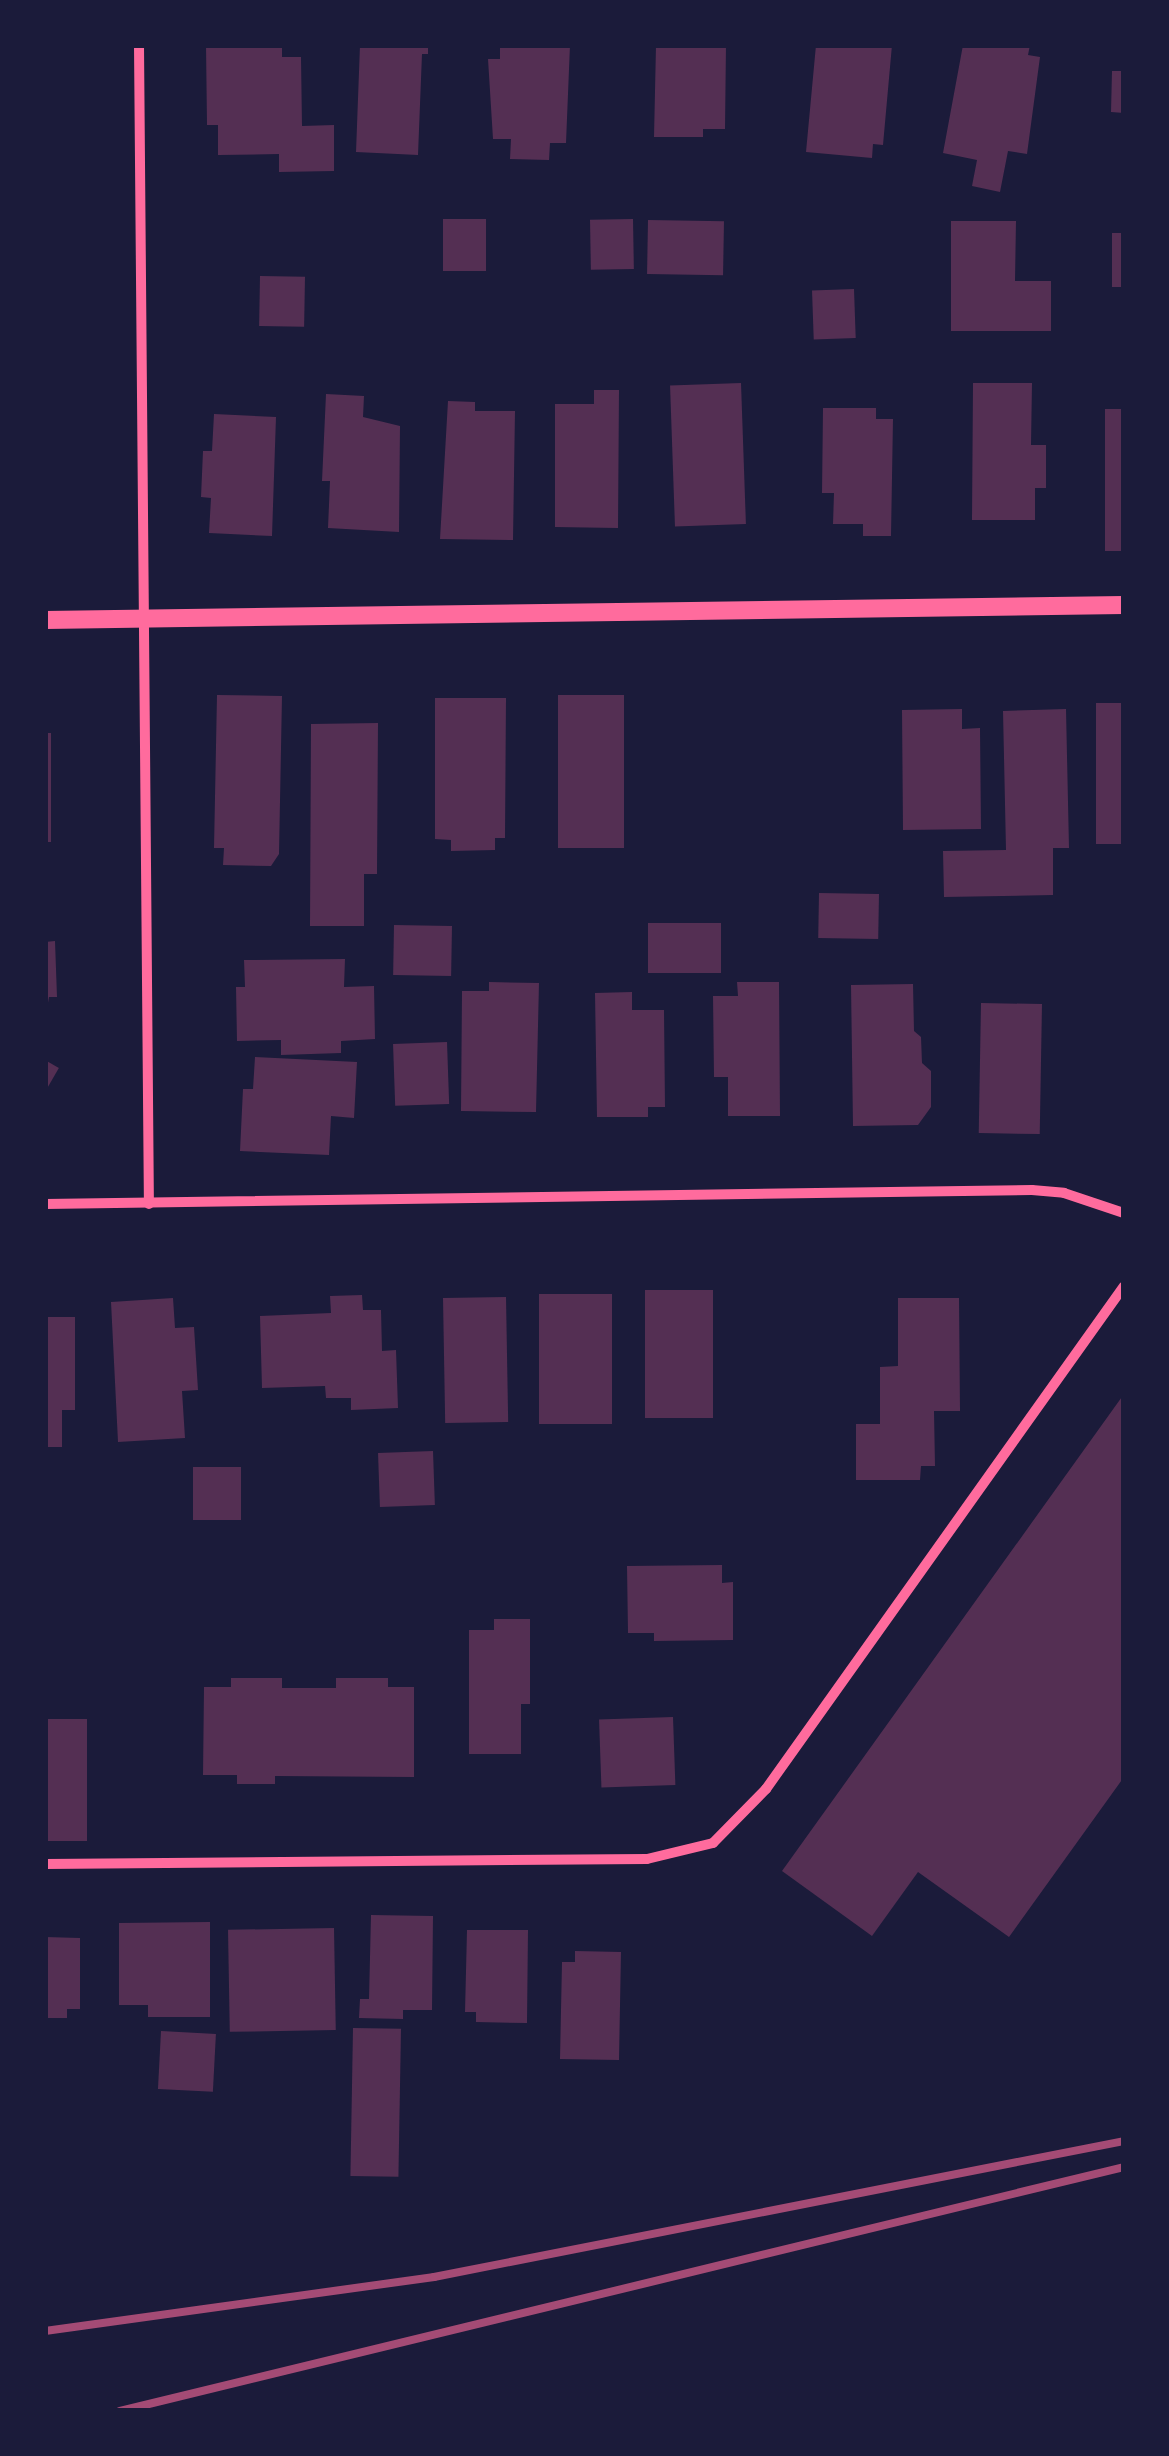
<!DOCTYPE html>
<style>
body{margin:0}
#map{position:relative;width:1169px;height:2456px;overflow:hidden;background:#1b1b3a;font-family:Figtree,sans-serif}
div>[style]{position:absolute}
.building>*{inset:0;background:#542f53;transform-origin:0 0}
.minor>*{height:10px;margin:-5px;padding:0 5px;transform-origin:5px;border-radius:5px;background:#ff6b9d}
.tertiary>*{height:18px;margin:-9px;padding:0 9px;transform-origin:9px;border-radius:9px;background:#ff6b9d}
.rail>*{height:8px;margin:-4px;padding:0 4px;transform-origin:4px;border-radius:4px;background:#a44b75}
span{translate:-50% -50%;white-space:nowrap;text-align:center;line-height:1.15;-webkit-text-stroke:8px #1b1b3a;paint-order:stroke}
.frame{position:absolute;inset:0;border:48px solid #1b1b3a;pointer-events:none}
</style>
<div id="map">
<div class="building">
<div style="clip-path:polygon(206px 45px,269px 45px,282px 48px,282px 57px,301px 57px,302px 126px,334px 125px,334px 171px,279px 172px,279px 154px,218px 155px,218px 125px,207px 125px)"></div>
<div style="clip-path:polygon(360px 45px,428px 45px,428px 54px,422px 54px,418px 155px,356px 152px)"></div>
<div style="clip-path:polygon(500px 45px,570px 45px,566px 143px,550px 143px,549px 160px,510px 159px,511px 139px,493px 139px,488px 59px,500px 59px)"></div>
<div style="clip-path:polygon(656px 45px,726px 45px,725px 129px,703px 129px,703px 137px,654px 137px)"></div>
<div style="clip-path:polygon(816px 45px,892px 45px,883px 145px,873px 144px,872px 158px,806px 152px)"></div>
<div style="clip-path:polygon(963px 45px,1030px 45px,1028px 55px,1040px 57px,1027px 154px,1008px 151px,1000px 192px,972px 186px,977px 160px,943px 153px)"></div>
<div style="clip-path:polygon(1121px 62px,1124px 113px,1111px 112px,1112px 71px,1121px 71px)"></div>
<div style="left:443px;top:219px;width:43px;height:52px"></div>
<div style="left:633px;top:219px;width:50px;height:43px;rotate:89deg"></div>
<div style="left:648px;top:220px;width:76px;height:54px;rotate:1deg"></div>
<div style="clip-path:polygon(951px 221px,1016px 221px,1015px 281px,1051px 281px,1051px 331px,951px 331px)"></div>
<div style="left:1112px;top:233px;width:12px;height:54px"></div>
<div style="left:260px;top:276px;width:45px;height:50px;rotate:1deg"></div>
<div style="left:854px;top:289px;width:49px;height:42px;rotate:88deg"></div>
<div style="left:741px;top:383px;width:141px;height:71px;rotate:88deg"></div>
<div style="clip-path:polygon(973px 383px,1032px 383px,1031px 445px,1046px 445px,1046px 488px,1035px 488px,1035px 520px,972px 520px)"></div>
<div style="clip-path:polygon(594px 390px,619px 390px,618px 528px,555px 527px,555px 404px,594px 404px)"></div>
<div style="clip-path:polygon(326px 394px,364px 396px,363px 417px,400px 426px,399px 532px,328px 528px,330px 481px,322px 481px)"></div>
<div style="clip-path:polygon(448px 401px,475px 402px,475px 411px,515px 411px,513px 540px,440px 539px)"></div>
<div style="clip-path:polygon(823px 408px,876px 408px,876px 419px,893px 419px,891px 536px,863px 536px,863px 524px,833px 524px,834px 493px,822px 493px)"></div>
<div style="left:1105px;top:409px;width:19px;height:142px"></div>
<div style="clip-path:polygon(214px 414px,276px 417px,272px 536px,209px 533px,211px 498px,201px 497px,203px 451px,212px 451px)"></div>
<div style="clip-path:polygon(217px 695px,282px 696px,279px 854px,271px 866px,223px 865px,224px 848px,214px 848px)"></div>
<div style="left:558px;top:695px;width:66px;height:153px"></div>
<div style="clip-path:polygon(435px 698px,506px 698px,505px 838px,495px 838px,495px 850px,451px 851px,451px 840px,435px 839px)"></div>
<div style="left:1124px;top:703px;width:141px;height:28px;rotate:90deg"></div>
<div style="clip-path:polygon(962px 709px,962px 729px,980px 728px,981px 829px,903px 830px,902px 710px)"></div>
<div style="clip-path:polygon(1066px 709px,1069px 848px,1053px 848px,1053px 895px,944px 897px,943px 851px,1006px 850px,1003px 711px)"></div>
<div style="clip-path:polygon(378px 723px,377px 874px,364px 874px,364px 926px,310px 926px,311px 724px)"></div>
<div style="left:45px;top:733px;width:6px;height:109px"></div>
<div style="left:819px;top:893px;width:60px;height:45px;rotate:1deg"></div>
<div style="left:721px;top:923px;width:50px;height:73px;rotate:90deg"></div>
<div style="left:394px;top:925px;width:58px;height:50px;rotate:1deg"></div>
<div style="clip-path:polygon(55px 941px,57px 997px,49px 997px,45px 1020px,45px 942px)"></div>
<div style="clip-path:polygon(345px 959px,344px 987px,374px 986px,375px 1039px,341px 1041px,341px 1053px,281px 1055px,281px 1040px,237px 1041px,236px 987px,245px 987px,244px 960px)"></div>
<div style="clip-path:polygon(489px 982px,539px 983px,536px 1112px,461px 1111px,462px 991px,489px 991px)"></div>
<div style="clip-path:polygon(737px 982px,779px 982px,780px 1116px,728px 1116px,728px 1077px,714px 1077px,713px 996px,738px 996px)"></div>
<div style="clip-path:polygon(913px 984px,914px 1031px,921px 1037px,922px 1063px,931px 1071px,931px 1107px,918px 1125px,853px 1126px,851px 985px)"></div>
<div style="clip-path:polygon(632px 992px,632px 1010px,664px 1010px,665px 1107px,648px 1107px,648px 1117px,597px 1117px,595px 993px)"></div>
<div style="left:981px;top:1003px;width:61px;height:130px;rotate:1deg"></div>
<div style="left:447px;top:1042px;width:62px;height:54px;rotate:88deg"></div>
<div style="clip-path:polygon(255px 1057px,357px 1062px,354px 1118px,331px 1116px,329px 1155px,240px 1151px,243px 1089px,253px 1089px)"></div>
<div style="left:45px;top:1060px;width:16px;height:67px;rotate:30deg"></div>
<div style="left:645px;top:1290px;width:68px;height:128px"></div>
<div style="left:612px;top:1294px;width:130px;height:73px;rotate:90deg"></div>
<div style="clip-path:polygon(362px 1295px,363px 1310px,381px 1310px,382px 1351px,396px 1350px,398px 1408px,351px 1410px,351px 1398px,326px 1398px,325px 1386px,262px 1388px,260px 1316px,331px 1313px,330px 1296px)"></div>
<div style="left:506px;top:1297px;width:125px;height:63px;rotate:89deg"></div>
<div style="clip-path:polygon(173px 1298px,175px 1328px,194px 1327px,198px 1390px,182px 1391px,185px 1438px,118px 1442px,111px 1302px)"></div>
<div style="clip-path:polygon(898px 1298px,959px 1298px,960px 1411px,934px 1411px,935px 1466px,921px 1466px,920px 1480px,856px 1480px,856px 1424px,880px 1424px,880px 1367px,898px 1366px)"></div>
<div style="clip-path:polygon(45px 1317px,75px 1317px,75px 1410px,62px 1410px,62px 1447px,45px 1447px)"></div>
<div style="clip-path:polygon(1124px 1394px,1124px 1777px,1009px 1937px,918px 1872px,872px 1936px,782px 1871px)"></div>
<div style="left:433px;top:1451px;width:54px;height:55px;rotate:88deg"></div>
<div style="left:241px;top:1467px;width:53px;height:48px;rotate:90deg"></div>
<div style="clip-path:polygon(722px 1565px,722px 1583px,733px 1582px,733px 1640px,654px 1641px,654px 1633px,628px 1633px,627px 1566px)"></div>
<div style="clip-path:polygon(494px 1619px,530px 1619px,530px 1704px,521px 1704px,521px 1754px,469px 1754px,469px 1630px,494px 1630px)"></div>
<div style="clip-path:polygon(231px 1678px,282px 1678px,282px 1688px,336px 1688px,336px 1678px,388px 1678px,388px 1687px,414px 1687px,414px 1777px,275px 1776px,275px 1784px,237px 1784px,237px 1775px,203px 1775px,204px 1687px,231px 1687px)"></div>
<div style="left:673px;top:1717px;width:68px;height:74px;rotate:88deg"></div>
<div style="left:45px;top:1719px;width:42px;height:122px"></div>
<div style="clip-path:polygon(371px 1915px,433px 1916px,432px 2010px,403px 2010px,403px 2019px,359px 2018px,360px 1999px,369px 1999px)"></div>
<div style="clip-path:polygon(210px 1922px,210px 2017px,148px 2017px,148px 2005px,119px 2005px,119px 1923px)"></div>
<div style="left:334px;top:1928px;width:102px;height:106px;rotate:89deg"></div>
<div style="clip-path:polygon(467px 1930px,528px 1930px,527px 2023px,476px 2022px,476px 2012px,465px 2012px)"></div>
<div style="clip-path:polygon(45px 1937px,80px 1938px,80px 2009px,67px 2009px,67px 2018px,45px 2018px)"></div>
<div style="clip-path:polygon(575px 1951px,621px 1952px,619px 2060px,560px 2059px,562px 1962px,575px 1962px)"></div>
<div style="left:353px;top:2028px;width:48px;height:148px;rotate:1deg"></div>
<div style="left:161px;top:2031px;width:55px;height:58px;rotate:3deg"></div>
</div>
<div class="minor">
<div style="left:139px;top:45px;width:1159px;rotate:89.51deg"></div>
<div style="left:45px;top:1204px;width:987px;rotate:-0.81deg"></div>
<div style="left:1032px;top:1190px;width:32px;rotate:5deg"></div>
<div style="left:1064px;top:1193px;width:63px;rotate:18.4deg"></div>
<div style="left:45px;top:1864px;width:602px;rotate:-0.48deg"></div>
<div style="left:647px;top:1859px;width:68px;rotate:-13.6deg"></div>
<div style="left:713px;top:1843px;width:76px;rotate:-45.5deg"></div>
<div style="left:766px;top:1789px;width:617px;rotate:-54.56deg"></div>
</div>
<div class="tertiary">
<div style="left:45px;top:620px;width:1079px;rotate:-0.8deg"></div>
</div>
<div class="rail">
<div style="left:45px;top:2331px;width:393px;rotate:-7.9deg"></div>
<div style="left:434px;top:2277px;width:703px;rotate:-11.15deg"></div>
<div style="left:120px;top:2411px;width:1033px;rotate:-13.66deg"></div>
</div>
<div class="frame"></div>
</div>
